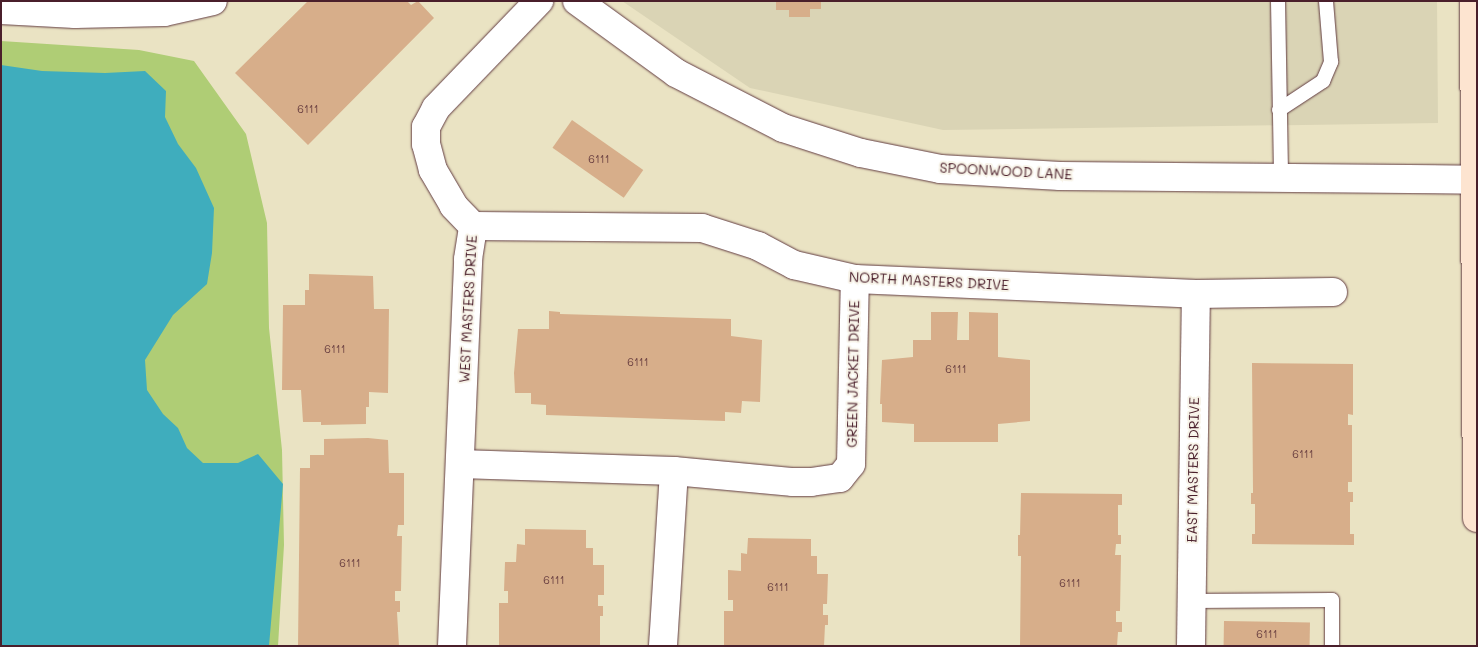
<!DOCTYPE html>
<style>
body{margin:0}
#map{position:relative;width:1478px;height:647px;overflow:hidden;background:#eae3c3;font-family:Mali,sans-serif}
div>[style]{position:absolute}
.built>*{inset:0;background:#dad4b5}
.green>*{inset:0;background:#afcd75}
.water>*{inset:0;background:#3fadbd}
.building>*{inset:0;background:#d7ae8a;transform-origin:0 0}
.roads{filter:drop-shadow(0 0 1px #623c42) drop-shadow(0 0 1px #623c42)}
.lane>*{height:14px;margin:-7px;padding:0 7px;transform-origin:7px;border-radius:7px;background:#fff}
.street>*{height:28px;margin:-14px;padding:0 14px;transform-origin:14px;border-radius:14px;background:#fff}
.secondary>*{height:28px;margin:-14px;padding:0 14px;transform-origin:14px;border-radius:14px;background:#fde4d0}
span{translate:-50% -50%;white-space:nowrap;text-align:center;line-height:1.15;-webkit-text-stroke:4px #f7f3e8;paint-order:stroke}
.number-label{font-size:11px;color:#6d4343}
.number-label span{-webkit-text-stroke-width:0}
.street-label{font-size:14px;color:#4a1f2b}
.frame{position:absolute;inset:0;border:2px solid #4a1f2b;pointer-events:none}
</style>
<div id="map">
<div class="built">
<div style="clip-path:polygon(622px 1px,1437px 1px,1438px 123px,943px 130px,750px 88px)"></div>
</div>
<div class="green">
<div style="clip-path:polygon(1px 41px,139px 50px,194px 61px,246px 134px,267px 223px,269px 328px,282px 450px,284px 545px,278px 646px,1px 646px)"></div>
</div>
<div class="water">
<div style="clip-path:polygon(1px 65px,42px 71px,105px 73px,145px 71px,166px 91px,165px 117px,178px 144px,196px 168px,214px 208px,212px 253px,207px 284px,173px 315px,145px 360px,147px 390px,163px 414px,178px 428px,187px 448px,203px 463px,238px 463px,258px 454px,283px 484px,269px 646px,1px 646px)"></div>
</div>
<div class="building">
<div style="clip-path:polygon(308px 1px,407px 1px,411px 5px,418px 1px,434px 18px,308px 145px,235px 73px)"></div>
<div style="clip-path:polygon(776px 1px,821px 1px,821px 9px,810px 9px,810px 17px,789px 17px,789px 10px,776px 10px)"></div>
<div style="left:572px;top:120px;width:87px;height:34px;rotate:35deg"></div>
<div style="clip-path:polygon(309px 274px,373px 276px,374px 309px,389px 309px,388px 393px,369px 392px,369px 407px,366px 407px,366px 424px,321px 425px,321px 422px,303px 422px,301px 390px,282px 390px,283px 305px,305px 305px,305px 290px,309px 290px)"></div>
<div style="clip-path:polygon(549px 311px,560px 312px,560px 314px,731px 319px,731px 336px,762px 340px,760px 402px,742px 401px,741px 413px,725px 412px,725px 421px,546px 415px,546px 405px,531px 404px,531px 393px,515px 393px,514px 373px,518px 329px,549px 329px)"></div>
<div style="clip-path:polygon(931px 312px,958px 312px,957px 340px,969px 340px,969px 312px,998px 313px,998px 357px,1030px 360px,1030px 421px,998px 424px,998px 442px,914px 442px,914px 424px,882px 422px,882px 404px,880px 404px,882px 360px,913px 357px,913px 340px,931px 340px)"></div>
<div style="clip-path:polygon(1252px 363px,1353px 364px,1353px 415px,1348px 414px,1348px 425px,1352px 425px,1352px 482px,1348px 482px,1348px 492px,1353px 492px,1353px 502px,1350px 502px,1350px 534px,1354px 534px,1354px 545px,1252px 544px,1252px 534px,1255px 534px,1255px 504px,1251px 504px,1251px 493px,1253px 493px)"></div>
<div style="clip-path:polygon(368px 438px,388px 440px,389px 473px,404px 473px,404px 525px,398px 525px,397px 536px,402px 536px,401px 591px,395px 591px,395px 601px,400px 601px,400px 612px,397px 612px,399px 646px,298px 646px,300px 468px,310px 468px,310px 455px,324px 455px,324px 439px)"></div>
<div style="clip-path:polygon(1021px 493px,1122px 494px,1122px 505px,1118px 505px,1118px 535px,1121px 535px,1121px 544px,1116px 544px,1115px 555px,1121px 555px,1120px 611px,1116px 611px,1116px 622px,1122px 622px,1122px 632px,1118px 632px,1117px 646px,1020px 646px,1021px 556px,1018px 556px,1018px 535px,1020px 535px)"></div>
<div style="clip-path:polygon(525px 529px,586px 530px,586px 548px,593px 548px,593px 565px,604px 565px,604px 595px,598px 595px,598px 606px,603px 606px,603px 616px,600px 616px,600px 646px,499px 646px,499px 603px,508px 603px,508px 591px,504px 591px,505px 562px,516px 562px,517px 544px,525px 545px)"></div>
<div style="clip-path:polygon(748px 538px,811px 539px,811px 556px,817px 556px,817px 574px,828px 574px,827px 604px,823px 604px,823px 615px,828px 615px,828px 625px,825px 625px,824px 646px,724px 646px,724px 611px,733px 611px,733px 600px,728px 600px,728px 570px,741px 571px,741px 553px,747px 554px)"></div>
<div style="left:1224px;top:621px;width:86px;height:25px;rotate:1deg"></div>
</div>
<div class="roads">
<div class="lane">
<div style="left:1278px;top:1px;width:176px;rotate:89deg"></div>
<div style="left:1279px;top:110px;width:53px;rotate:-33.4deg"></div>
<div style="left:1323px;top:81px;width:21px;rotate:-67deg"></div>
<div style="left:1331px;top:62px;width:61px;rotate:-94.7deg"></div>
<div style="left:1192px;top:601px;width:140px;rotate:-0.4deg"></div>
<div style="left:1332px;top:600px;width:46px;rotate:90deg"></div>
</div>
<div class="street">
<div style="left:577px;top:1px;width:122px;rotate:36deg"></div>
<div style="left:676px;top:73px;width:120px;rotate:27.2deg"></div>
<div style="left:783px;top:128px;width:82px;rotate:17.8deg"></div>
<div style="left:861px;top:153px;width:81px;rotate:11.4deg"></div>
<div style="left:940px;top:169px;width:120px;rotate:3.3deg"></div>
<div style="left:1060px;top:176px;width:417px;rotate:0.5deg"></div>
<div style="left:1px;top:10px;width:74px;rotate:3.1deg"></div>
<div style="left:75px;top:14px;width:89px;rotate:-1.3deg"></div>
<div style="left:164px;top:12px;width:50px;rotate:-12.7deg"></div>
<div style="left:473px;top:226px;width:229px;rotate:0.5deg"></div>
<div style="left:702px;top:228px;width:59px;rotate:17.8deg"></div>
<div style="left:758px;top:246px;width:41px;rotate:27.8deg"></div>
<div style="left:794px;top:265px;width:63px;rotate:12.9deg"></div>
<div style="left:855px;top:279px;width:341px;rotate:2.5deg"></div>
<div style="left:1196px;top:294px;width:137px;rotate:-0.8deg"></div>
<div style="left:460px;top:464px;width:214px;rotate:1.9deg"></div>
<div style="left:674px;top:471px;width:120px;rotate:5.3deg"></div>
<div style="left:793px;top:482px;width:18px"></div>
<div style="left:811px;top:482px;width:29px;rotate:-8deg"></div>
<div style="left:840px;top:478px;width:18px;rotate:-52deg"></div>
<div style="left:851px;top:464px;width:185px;rotate:-88.8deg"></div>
<div style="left:452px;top:646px;width:387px;rotate:-87.6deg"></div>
<div style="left:468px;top:259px;width:33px;rotate:-81deg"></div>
<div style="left:473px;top:226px;width:28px;rotate:-134deg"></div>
<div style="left:454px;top:206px;width:42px;rotate:-120.3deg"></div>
<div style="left:433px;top:170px;width:27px;rotate:-105deg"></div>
<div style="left:426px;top:144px;width:17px;rotate:-90deg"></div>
<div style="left:426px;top:127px;width:21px;rotate:-62deg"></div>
<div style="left:436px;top:108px;width:149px;rotate:-46.1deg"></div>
<div style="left:663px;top:646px;width:175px;rotate:-86.4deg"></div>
<div style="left:1191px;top:646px;width:352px;rotate:-89.2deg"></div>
</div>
<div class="secondary">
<div style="left:1474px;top:1px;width:517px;rotate:89.67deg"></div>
</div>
</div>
<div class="number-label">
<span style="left:308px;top:109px">6111</span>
<span style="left:599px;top:159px">6111</span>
<span style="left:335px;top:349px">6111</span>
<span style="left:638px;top:362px">6111</span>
<span style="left:956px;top:369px">6111</span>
<span style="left:1303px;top:454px">6111</span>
<span style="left:350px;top:563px">6111</span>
<span style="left:554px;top:580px">6111</span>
<span style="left:1070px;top:583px">6111</span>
<span style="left:778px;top:587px">6111</span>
<span style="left:1267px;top:634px">6111</span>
</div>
<div class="street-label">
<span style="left:1006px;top:171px;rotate:3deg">SPOONWOOD LANE</span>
<span style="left:929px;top:281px;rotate:3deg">NORTH MASTERS DRIVE</span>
<span style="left:468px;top:309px;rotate:-87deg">WEST MASTERS DRIVE</span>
<span style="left:853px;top:374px;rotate:-89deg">GREEN JACKET DRIVE</span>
<span style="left:1193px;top:470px;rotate:-89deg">EAST MASTERS DRIVE</span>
</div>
<div class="frame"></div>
</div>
